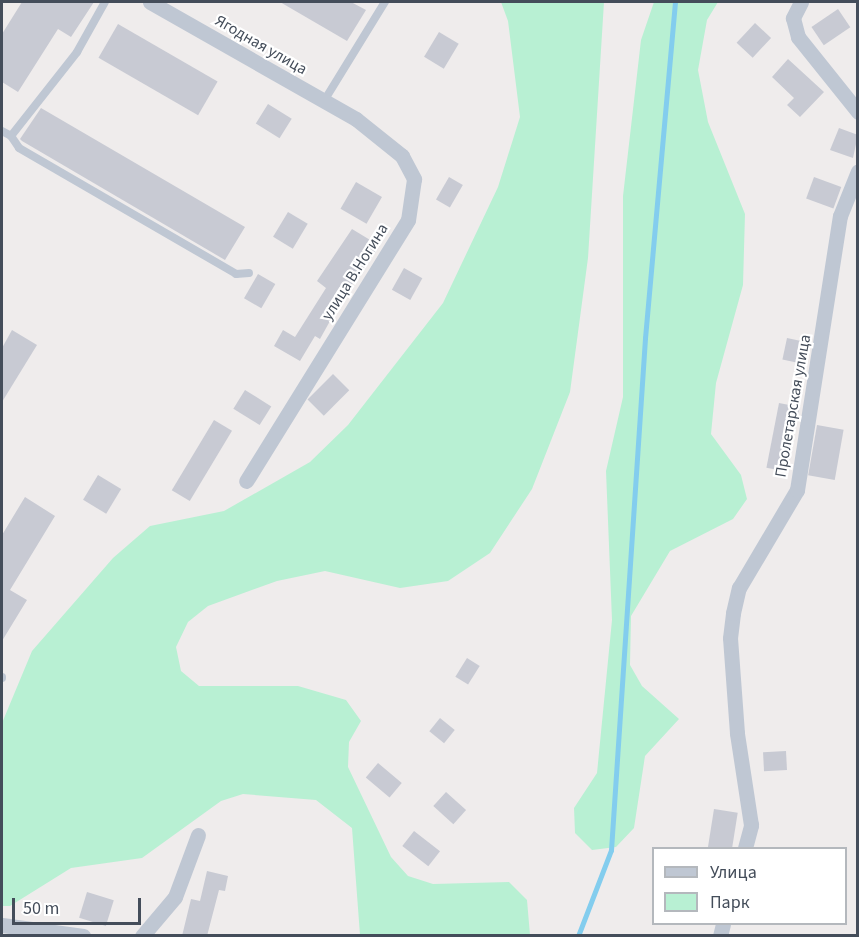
<!DOCTYPE html>
<meta charset="utf-8">
<style>
body{margin:0}
#map{position:relative;width:859px;height:937px;overflow:hidden;background:#efecec;font-family:"Source Sans 3",sans-serif}
div>[style]{position:absolute}
.green>*{inset:0;background:#b8f0d3}
.stream>*{height:5px;margin:-2.5px;padding:0 2.5px;transform-origin:2.5px;border-radius:2.5px;background:#83cdee}
.building>*{inset:0;background:#c8cad3;transform-origin:0 0}
.service>*{height:8px;margin:-4px;padding:0 4px;transform-origin:4px;border-radius:4px;background:#bfc7d3}
.minor>*{height:15px;margin:-7.5px;padding:0 7.5px;transform-origin:7.5px;border-radius:7.5px;background:#bfc7d3}
span{translate:-50% -50%;white-space:nowrap;text-align:center;line-height:1.15;-webkit-text-stroke:4.5px #fff;paint-order:stroke}
.street-label{font-size:16px;color:#444d5a}
.frame{position:absolute;inset:0;border:3px solid #444d5a;pointer-events:none}
.legend{position:absolute;left:652px;top:847px;width:195px;height:78px;box-sizing:border-box;background:#fff;border:2px solid #b4b8bd;margin:0;padding:8px 10px;list-style:none;font-size:18px;color:#444d5a}
.legend li{display:flex;align-items:center;gap:12px;height:30px}
.legend b{width:30px;border:2px solid #b4b8bd}
.scale{position:absolute;left:12px;top:898px;width:129px;height:27px;box-sizing:border-box;border:3px solid #444d5a;border-top:0;padding-left:8px;font-size:18px;line-height:21px;white-space:nowrap;color:#444d5a;-webkit-text-stroke:4px #fff;paint-order:stroke}
</style>
<div id="map">
<div class="green">
<div style="clip-path:polygon(501px 2px,604px 2px,588px 258px,570px 392px,532px 489px,490px 553px,448px 581px,400px 588px,325px 571px,277px 581px,208px 606px,188px 622px,176px 647px,181px 671px,199px 686px,298px 686px,346px 700px,361px 721px,349px 742px,348px 767px,391px 857px,408px 876px,433px 884px,509px 882px,527px 900px,530px 935px,360px 935px,352px 828px,316px 800px,243px 794px,221px 801px,142px 858px,71px 868px,10px 906px,2px 906px,2px 723px,32px 651px,113px 558px,150px 526px,224px 511px,310px 462px,348px 425px,443px 303px,498px 187px,520px 117px,508px 21px)"></div>
<div style="clip-path:polygon(654px 2px,718px 2px,707px 20px,698px 70px,708px 122px,745px 214px,743px 285px,716px 383px,711px 434px,741px 475px,747px 499px,733px 519px,670px 551px,631px 616px,630px 665px,642px 686px,679px 719px,645px 756px,634px 828px,616px 847px,592px 850px,575px 833px,574px 808px,597px 773px,612px 620px,606px 471px,623px 397px,623px 196px,641px 40px)"></div>
</div>
<div class="stream">
<div style="left:578px;top:936px;width:92px;rotate:-69deg"></div>
<div style="left:611px;top:850px;width:513px;rotate:-86.2deg"></div>
<div style="left:645px;top:338px;width:337px;rotate:-84.9deg"></div>
</div>
<div class="building">
<div style="clip-path:polygon(22px 2px,94px 2px,71px 37px,58px 29px,18px 92px,2px 82px,2px 34px)"></div>
<div style="clip-path:polygon(280px 2px,351px 2px,366px 10px,347px 41px)"></div>
<div style="left:838px;top:9px;width:22px;height:32px;rotate:56deg"></div>
<div style="left:755px;top:23px;width:22px;height:27px;rotate:43deg"></div>
<div style="left:118px;top:24px;width:115px;height:39px;rotate:30deg"></div>
<div style="left:439px;top:32px;width:23px;height:29px;rotate:31deg"></div>
<div style="clip-path:polygon(788px 59px,824px 92px,800px 117px,787px 105px,794px 98px,772px 77px)"></div>
<div style="left:268px;top:104px;width:28px;height:23px;rotate:32deg"></div>
<div style="clip-path:polygon(41px 108px,245px 227px,225px 260px,22px 141px,20px 139px)"></div>
<div style="clip-path:polygon(839px 128px,858px 135px,853px 158px,830px 150px)"></div>
<div style="left:449px;top:177px;width:16px;height:26px;rotate:30deg"></div>
<div style="left:814px;top:177px;width:29px;height:23px;rotate:20deg"></div>
<div style="left:356px;top:182px;width:30px;height:31px;rotate:30deg"></div>
<div style="left:288px;top:212px;width:23px;height:29px;rotate:31deg"></div>
<div style="clip-path:polygon(352px 229px,380px 246px,345px 294px,320px 339px,315px 336px,300px 361px,274px 346px,283px 330px,295px 337px,326px 288px,317px 281px)"></div>
<div style="left:404px;top:268px;width:21px;height:25px;rotate:29deg"></div>
<div style="left:258px;top:274px;width:20px;height:28px;rotate:30deg"></div>
<div style="clip-path:polygon(12px 330px,37px 345px,2px 402px,2px 348px)"></div>
<div style="left:787px;top:338px;width:24px;height:22px;rotate:12deg"></div>
<div style="left:333px;top:374px;width:23px;height:36px;rotate:45deg"></div>
<div style="left:245px;top:390px;width:31px;height:22px;rotate:32deg"></div>
<div style="left:779px;top:403px;width:21px;height:66px;rotate:11deg"></div>
<div style="left:214px;top:420px;width:21px;height:82px;rotate:31deg"></div>
<div style="left:817px;top:425px;width:27px;height:51px;rotate:10deg"></div>
<div style="left:98px;top:475px;width:27px;height:29px;rotate:31deg"></div>
<div style="clip-path:polygon(25px 497px,55px 516px,10px 590px,27px 600px,2px 641px,2px 535px)"></div>
<div style="left:467px;top:658px;width:15px;height:22px;rotate:32deg"></div>
<div style="left:440px;top:718px;width:19px;height:17px;rotate:39deg"></div>
<div style="left:786px;top:751px;width:19px;height:23px;rotate:87deg"></div>
<div style="left:378px;top:763px;width:31px;height:19px;rotate:40deg"></div>
<div style="left:446px;top:792px;width:27px;height:19px;rotate:42deg"></div>
<div style="left:714px;top:809px;width:24px;height:40px;rotate:9deg"></div>
<div style="left:414px;top:831px;width:33px;height:19px;rotate:38deg"></div>
<div style="clip-path:polygon(207px 871px,228px 876px,225px 891px,219px 890px,207px 936px,182px 936px,191px 899px,200px 901px)"></div>
<div style="left:87px;top:892px;width:28px;height:27px;rotate:17deg"></div>
</div>
<div class="service">
<div style="left:324px;top:101px;width:116px;rotate:-58.4deg"></div>
<div style="left:2px;top:131px;width:10px;rotate:29deg"></div>
<div style="left:11px;top:136px;width:107px;rotate:-51.8deg"></div>
<div style="left:77px;top:52px;width:57px;rotate:-60.8deg"></div>
<div style="left:11px;top:136px;width:14px;rotate:56deg"></div>
<div style="left:19px;top:148px;width:251px;rotate:30.1deg"></div>
<div style="left:236px;top:274px;width:13px;rotate:-4deg"></div>
<div style="left:2px;top:677px;width:1px;rotate:90deg"></div>
</div>
<div class="minor">
<div style="left:150px;top:2px;width:237px;rotate:29.6deg"></div>
<div style="left:356px;top:119px;width:59px;rotate:38.8deg"></div>
<div style="left:402px;top:156px;width:26px;rotate:62deg"></div>
<div style="left:414px;top:179px;width:41px;rotate:98.3deg"></div>
<div style="left:408px;top:220px;width:307px;rotate:121.8deg"></div>
<div style="left:801px;top:2px;width:18px;rotate:117deg"></div>
<div style="left:793px;top:18px;width:20px;rotate:75deg"></div>
<div style="left:798px;top:37px;width:96px;rotate:51.3deg"></div>
<div style="left:745px;top:848px;width:24px;rotate:-75deg"></div>
<div style="left:751px;top:825px;width:93px;rotate:-98.7deg"></div>
<div style="left:737px;top:733px;width:95px;rotate:-94.2deg"></div>
<div style="left:730px;top:638px;width:25px;rotate:-83deg"></div>
<div style="left:733px;top:613px;width:26px;rotate:-77deg"></div>
<div style="left:739px;top:588px;width:114px;rotate:-59.4deg"></div>
<div style="left:797px;top:490px;width:277px;rotate:-81.1deg"></div>
<div style="left:840px;top:216px;width:48px;rotate:-68.2deg"></div>
<div style="left:2px;top:925px;width:82px;rotate:7.7deg"></div>
<div style="left:142px;top:936px;width:51px;rotate:-49.8deg"></div>
<div style="left:175px;top:897px;width:66px;rotate:-69.6deg"></div>
<div style="left:720px;top:936px;width:12px;rotate:-76deg"></div>
</div>
<div class="street-label">
<span style="left:261px;top:45px;rotate:30deg">Ягодная улица</span>
<span style="left:355px;top:272px;rotate:-58deg">улица В.Ногина</span>
<span style="left:793px;top:406px;rotate:-80deg">Пролетарская улица</span>
</div>
<div class="frame"></div>
<ul class="legend">
<li><b style="height:8px;background:#bfc7d3"></b>Улица</li>
<li><b style="height:16px;background:#b8f0d3"></b>Парк</li>
</ul>
<div class="scale">50 m</div>
</div>
